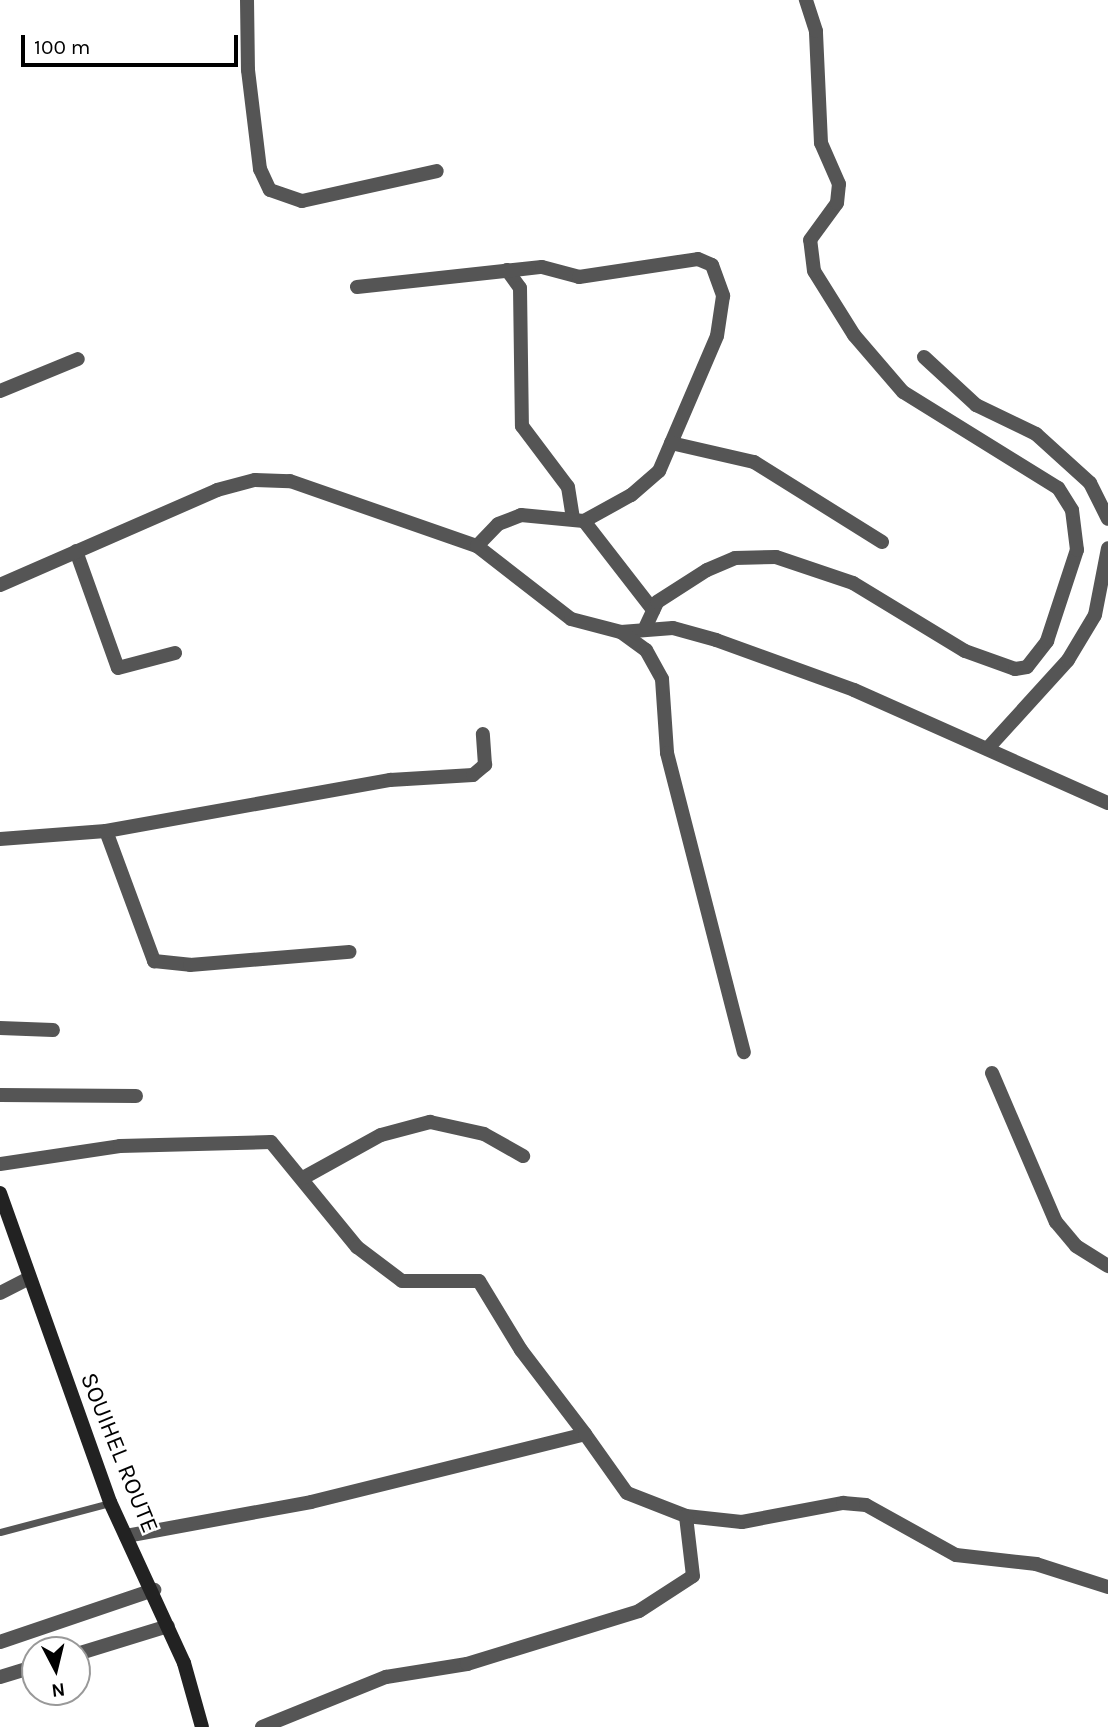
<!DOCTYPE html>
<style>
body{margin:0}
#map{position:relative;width:1108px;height:1727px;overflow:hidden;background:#fff;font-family:Karla,sans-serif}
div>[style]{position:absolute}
.lane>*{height:7px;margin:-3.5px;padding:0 3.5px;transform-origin:3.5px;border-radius:3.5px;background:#555}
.street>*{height:14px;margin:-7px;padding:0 7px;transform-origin:7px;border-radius:7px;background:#555}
.secondary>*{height:14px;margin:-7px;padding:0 7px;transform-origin:7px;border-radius:7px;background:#222}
span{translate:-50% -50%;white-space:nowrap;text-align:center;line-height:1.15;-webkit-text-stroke:5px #fff;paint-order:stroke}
.street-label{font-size:24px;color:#000}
.north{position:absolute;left:21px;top:1636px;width:70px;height:70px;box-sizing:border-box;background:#fff;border:2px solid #999;border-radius:50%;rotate:173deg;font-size:19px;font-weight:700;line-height:28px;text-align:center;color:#000}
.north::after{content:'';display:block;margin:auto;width:24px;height:32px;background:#000;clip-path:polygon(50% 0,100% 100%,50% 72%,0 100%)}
.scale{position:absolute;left:21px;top:35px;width:217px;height:32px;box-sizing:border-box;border:4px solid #000;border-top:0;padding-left:9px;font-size:21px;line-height:24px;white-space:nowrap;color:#000;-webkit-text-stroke:5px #fff;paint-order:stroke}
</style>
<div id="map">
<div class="lane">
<div style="left:0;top:1532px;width:114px;rotate:-14.8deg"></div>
</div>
<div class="street">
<div style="left:247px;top:0;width:70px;rotate:89.2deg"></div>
<div style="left:248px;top:70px;width:100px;rotate:83.1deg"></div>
<div style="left:260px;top:169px;width:23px;rotate:65deg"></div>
<div style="left:270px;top:190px;width:34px;rotate:19deg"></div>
<div style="left:302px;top:201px;width:138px;rotate:-12.5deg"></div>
<div style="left:507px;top:270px;width:22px;rotate:54deg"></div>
<div style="left:520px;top:288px;width:138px;rotate:89.2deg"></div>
<div style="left:522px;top:426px;width:76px;rotate:53deg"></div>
<div style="left:568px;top:487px;width:30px;rotate:81deg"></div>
<div style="left:357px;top:287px;width:186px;rotate:-6.2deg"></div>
<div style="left:542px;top:267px;width:38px;rotate:15deg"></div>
<div style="left:579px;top:277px;width:120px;rotate:-8.6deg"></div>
<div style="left:698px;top:259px;width:15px;rotate:23deg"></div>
<div style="left:712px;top:265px;width:33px;rotate:70deg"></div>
<div style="left:723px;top:296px;width:40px;rotate:98.5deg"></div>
<div style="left:717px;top:336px;width:147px;rotate:113.2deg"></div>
<div style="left:659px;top:471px;width:37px;rotate:139deg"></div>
<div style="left:631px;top:495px;width:54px;rotate:151deg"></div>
<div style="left:924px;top:357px;width:71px;rotate:42.7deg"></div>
<div style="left:976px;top:405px;width:67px;rotate:25.8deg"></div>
<div style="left:1036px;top:434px;width:73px;rotate:42.2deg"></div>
<div style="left:1090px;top:483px;width:40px;rotate:63.4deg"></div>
<div style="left:0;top:391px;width:84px;rotate:-22.3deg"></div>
<div style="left:671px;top:443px;width:85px;rotate:12.9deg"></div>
<div style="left:754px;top:462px;width:151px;rotate:32deg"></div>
<div style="left:477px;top:546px;width:30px;rotate:-46deg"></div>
<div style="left:498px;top:524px;width:25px;rotate:-21deg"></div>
<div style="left:521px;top:515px;width:63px;rotate:5.4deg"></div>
<div style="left:584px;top:521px;width:113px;rotate:52.2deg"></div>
<div style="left:76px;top:551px;width:124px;rotate:70.3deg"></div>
<div style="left:118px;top:668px;width:59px;rotate:-14.7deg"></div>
<div style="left:0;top:585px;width:237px;rotate:-23.6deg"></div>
<div style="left:217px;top:490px;width:39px;rotate:-15deg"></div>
<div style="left:255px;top:480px;width:35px;rotate:2deg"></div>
<div style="left:290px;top:481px;width:198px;rotate:19.2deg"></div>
<div style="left:477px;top:546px;width:119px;rotate:37.8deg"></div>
<div style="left:571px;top:619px;width:52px;rotate:14.6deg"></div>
<div style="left:621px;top:632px;width:52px;rotate:-4.4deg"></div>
<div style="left:673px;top:628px;width:45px;rotate:15.6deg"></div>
<div style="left:716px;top:640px;width:147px;rotate:19.9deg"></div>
<div style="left:854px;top:690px;width:278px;rotate:24deg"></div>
<div style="left:646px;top:626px;width:26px;rotate:-65deg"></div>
<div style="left:657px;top:602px;width:59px;rotate:-32.6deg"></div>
<div style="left:707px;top:570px;width:30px;rotate:-23deg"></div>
<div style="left:735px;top:558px;width:41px;rotate:-1.4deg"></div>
<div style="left:776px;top:557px;width:81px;rotate:18.7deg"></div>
<div style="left:853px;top:583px;width:131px;rotate:31.3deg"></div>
<div style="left:965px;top:651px;width:53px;rotate:19.8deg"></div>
<div style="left:1015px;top:669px;width:12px;rotate:-9deg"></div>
<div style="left:1027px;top:667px;width:33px;rotate:-52deg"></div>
<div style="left:1047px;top:641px;width:96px;rotate:-71.8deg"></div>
<div style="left:1077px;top:550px;width:40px;rotate:-97.1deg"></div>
<div style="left:1072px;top:510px;width:26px;rotate:-122deg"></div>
<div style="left:1058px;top:488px;width:182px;rotate:-148.2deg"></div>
<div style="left:903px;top:392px;width:75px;rotate:-130.7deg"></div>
<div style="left:854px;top:335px;width:75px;rotate:-122deg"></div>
<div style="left:814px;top:271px;width:31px;rotate:-97deg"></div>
<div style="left:810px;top:240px;width:46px;rotate:-53.9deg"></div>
<div style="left:837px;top:203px;width:19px;rotate:-84deg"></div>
<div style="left:839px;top:184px;width:45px;rotate:-113.7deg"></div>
<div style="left:821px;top:143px;width:112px;rotate:-92.6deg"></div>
<div style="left:816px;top:31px;width:33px;rotate:-108deg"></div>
<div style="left:621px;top:632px;width:31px;rotate:36deg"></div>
<div style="left:646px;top:650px;width:33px;rotate:61deg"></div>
<div style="left:662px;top:679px;width:74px;rotate:86.1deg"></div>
<div style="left:667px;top:753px;width:309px;rotate:75.6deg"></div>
<div style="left:988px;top:748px;width:119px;rotate:-47.7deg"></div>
<div style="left:1068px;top:660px;width:52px;rotate:-59deg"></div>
<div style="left:1095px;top:615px;width:68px;rotate:-79deg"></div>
<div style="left:106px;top:831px;width:139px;rotate:69.7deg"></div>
<div style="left:154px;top:961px;width:36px;rotate:6deg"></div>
<div style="left:190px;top:965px;width:160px;rotate:-4.7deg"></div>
<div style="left:0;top:839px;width:106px;rotate:-4.3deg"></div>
<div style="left:106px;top:831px;width:289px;rotate:-10.2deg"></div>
<div style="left:390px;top:780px;width:83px;rotate:-3.4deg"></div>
<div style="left:473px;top:775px;width:16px;rotate:-40deg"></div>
<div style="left:485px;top:765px;width:31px;rotate:-94deg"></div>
<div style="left:0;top:1028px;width:53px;rotate:2.2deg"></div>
<div style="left:992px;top:1073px;width:162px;rotate:66.8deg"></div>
<div style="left:1056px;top:1222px;width:31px;rotate:50deg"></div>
<div style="left:1076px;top:1246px;width:38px;rotate:32deg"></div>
<div style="left:0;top:1095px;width:136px;rotate:0.4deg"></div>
<div style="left:0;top:1164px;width:121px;rotate:-8.5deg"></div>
<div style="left:120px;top:1146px;width:151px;rotate:-1.5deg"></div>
<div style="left:271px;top:1142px;width:136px;rotate:50.7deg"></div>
<div style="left:357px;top:1247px;width:56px;rotate:37.1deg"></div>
<div style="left:402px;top:1281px;width:77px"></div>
<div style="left:479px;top:1281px;width:81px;rotate:58.7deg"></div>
<div style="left:521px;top:1350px;width:106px;rotate:52.7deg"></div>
<div style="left:303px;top:1178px;width:89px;rotate:-28.9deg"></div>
<div style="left:381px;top:1135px;width:51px;rotate:-14.9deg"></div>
<div style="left:430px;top:1122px;width:55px;rotate:12.5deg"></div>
<div style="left:484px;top:1134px;width:45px;rotate:29.4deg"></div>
<div style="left:0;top:1293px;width:33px;rotate:-27deg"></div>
<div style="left:126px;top:1536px;width:188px;rotate:-10.4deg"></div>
<div style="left:311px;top:1502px;width:282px;rotate:-13.9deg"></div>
<div style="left:585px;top:1434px;width:72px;rotate:54.6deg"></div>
<div style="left:627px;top:1493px;width:63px;rotate:21.3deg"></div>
<div style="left:686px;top:1516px;width:56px;rotate:6.1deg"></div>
<div style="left:742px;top:1522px;width:103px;rotate:-10.7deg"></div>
<div style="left:843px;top:1503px;width:23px;rotate:5deg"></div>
<div style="left:866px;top:1505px;width:103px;rotate:29.1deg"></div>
<div style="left:956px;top:1555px;width:81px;rotate:6.4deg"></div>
<div style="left:1036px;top:1564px;width:76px;rotate:17.7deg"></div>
<div style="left:0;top:1642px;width:163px;rotate:-18.7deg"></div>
<div style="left:77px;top:1654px;width:95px;rotate:-17.1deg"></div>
<div style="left:0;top:1677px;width:37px;rotate:-17deg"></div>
<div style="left:262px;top:1727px;width:134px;rotate:-22deg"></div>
<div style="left:386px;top:1677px;width:82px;rotate:-9.1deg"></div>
<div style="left:467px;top:1664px;width:180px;rotate:-17.1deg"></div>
<div style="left:639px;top:1611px;width:64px;rotate:-32.9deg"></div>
<div style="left:693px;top:1576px;width:60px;rotate:-96.7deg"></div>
</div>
<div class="secondary">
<div style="left:0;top:1193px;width:328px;rotate:70.4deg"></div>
<div style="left:110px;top:1502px;width:177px;rotate:65.3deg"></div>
<div style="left:184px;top:1663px;width:66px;rotate:74.3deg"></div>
</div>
<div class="street-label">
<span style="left:119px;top:1453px;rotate:68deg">SOUIHEL ROUTE</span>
</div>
<div class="north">N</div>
<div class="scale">100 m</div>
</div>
